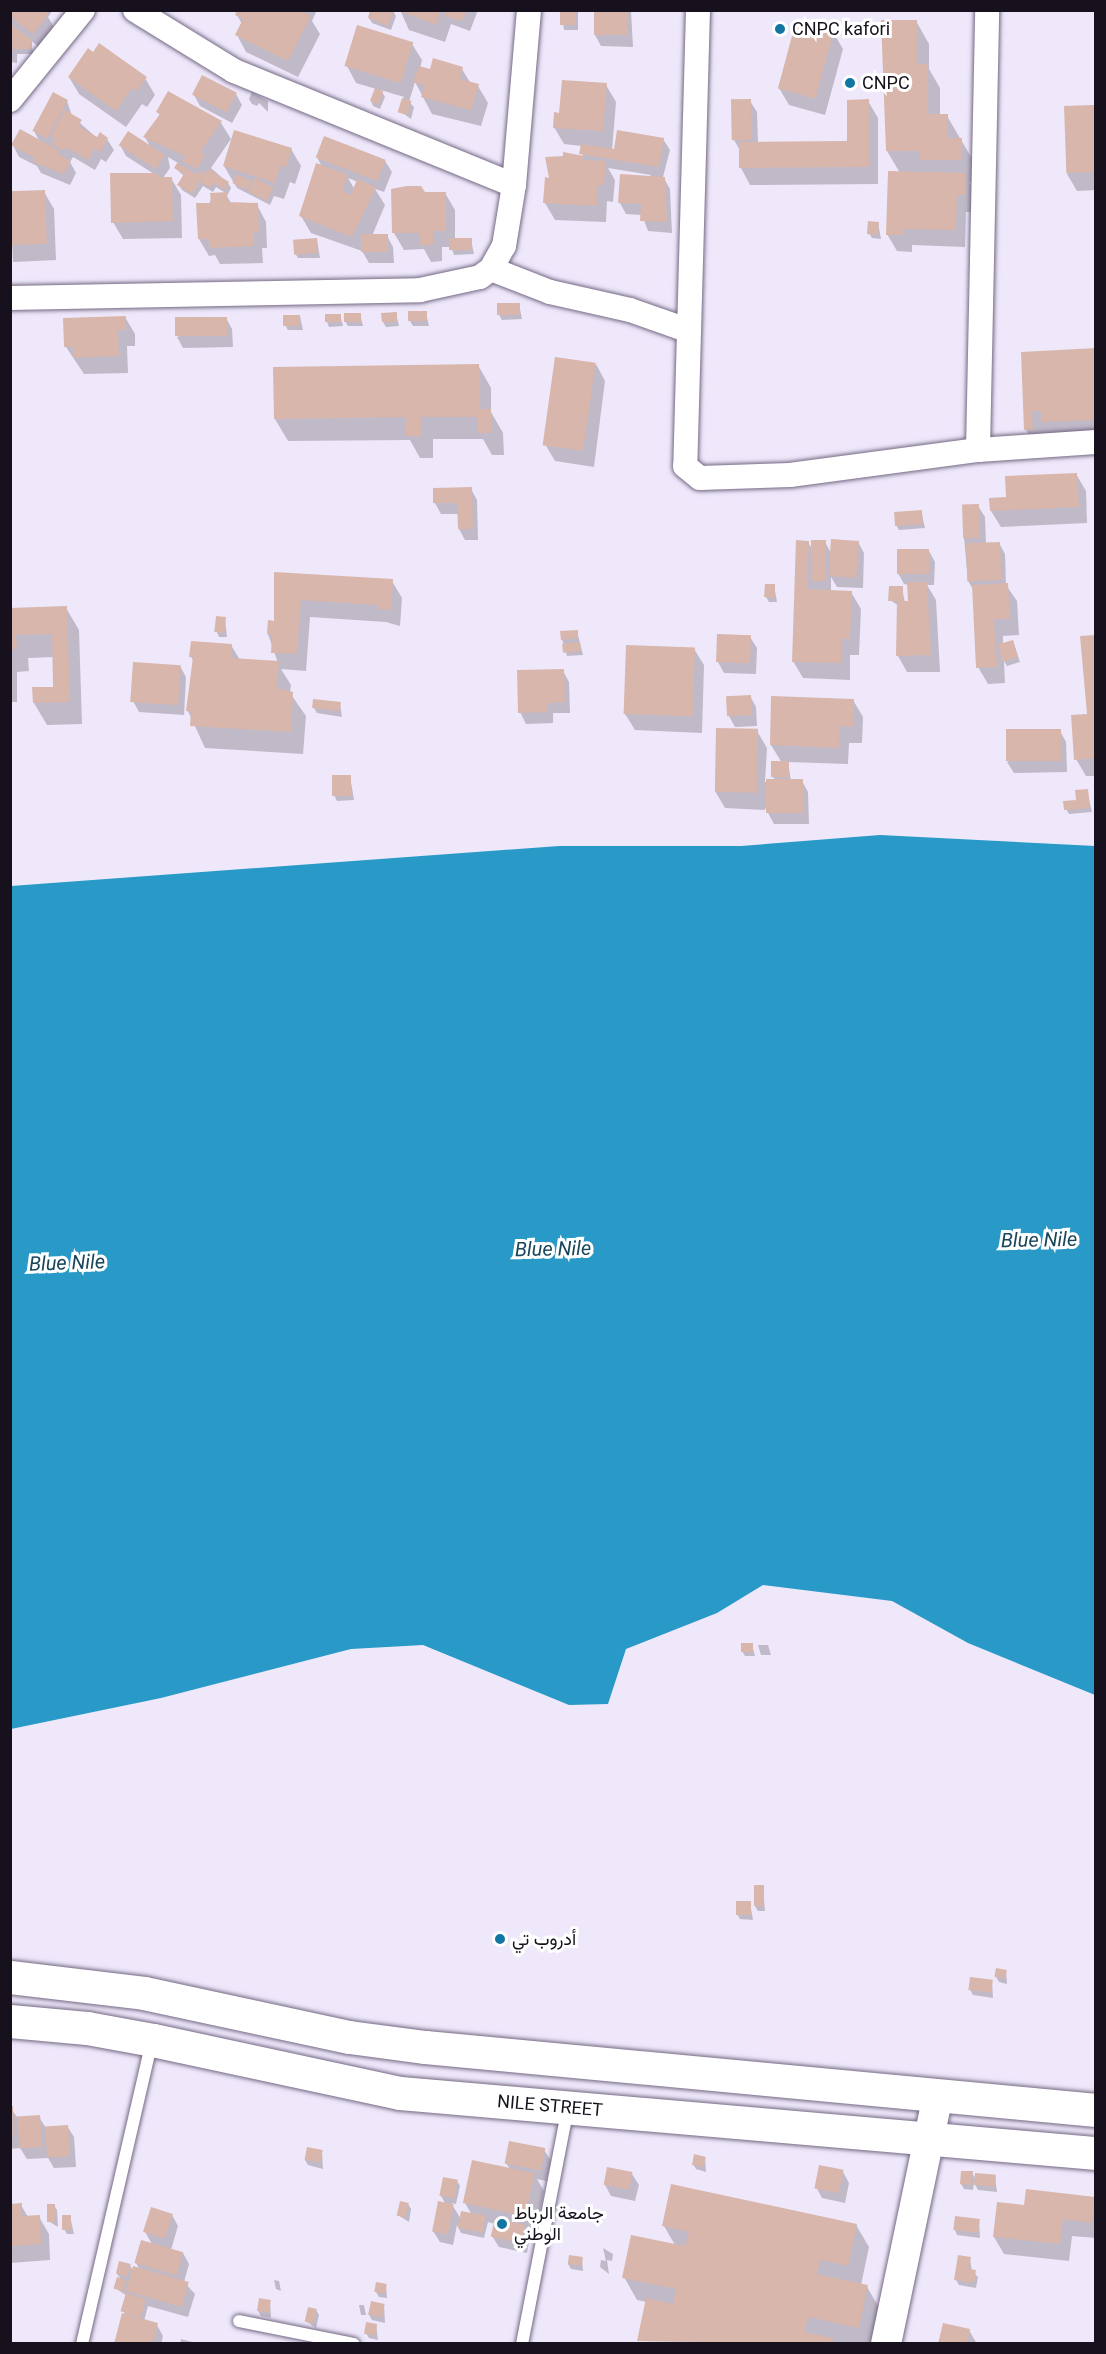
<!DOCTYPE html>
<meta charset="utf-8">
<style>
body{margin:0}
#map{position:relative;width:1106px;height:2354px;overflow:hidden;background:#efe8fb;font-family:Roboto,Vazirmatn,sans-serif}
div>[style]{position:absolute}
.water>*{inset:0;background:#299ac8}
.shadow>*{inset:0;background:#0003}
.building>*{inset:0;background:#d8b6ab;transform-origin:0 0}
.roads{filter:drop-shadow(0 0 2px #746984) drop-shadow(0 0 2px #746984)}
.service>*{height:12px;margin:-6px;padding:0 6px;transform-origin:6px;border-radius:6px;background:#fff}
.minor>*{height:24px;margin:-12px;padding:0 12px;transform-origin:12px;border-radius:12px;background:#fff}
.tertiary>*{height:30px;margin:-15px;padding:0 15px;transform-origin:15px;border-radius:15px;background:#fff}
.primary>*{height:33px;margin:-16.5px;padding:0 16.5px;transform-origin:16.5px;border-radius:16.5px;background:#fff}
.dots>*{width:16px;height:16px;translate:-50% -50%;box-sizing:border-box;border:3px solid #fff;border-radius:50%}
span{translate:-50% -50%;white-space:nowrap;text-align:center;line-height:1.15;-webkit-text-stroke:6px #fff;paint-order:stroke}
.poi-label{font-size:18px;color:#16111c}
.left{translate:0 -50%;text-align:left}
.street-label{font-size:18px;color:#16111c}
.water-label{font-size:20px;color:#19465a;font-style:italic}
.frame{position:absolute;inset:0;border:12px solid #16111c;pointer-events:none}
</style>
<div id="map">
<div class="water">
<div style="clip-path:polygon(880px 835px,1095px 846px,1095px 1695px,968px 1643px,892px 1601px,763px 1585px,717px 1613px,626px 1649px,608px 1704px,569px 1705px,423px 1645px,351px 1649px,161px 1698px,11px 1729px,11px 886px,559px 846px,741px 846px)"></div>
</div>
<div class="shadow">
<div style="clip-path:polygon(10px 10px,53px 10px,48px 17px,57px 32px,43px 50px,30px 40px,34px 54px,17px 54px,17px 63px,10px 62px)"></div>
<div style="clip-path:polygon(239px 10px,317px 10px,312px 21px,320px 34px,298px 77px,246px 52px,237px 35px,242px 24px,237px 15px)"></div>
<div style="clip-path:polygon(400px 10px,478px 10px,470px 31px,451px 24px,445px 42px,409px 30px)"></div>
<div style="clip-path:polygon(561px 10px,578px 10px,578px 30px,564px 30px)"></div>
<div style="clip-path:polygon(596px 10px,631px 10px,633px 47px,601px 46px,595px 35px)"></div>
<div style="clip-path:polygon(393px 11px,396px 16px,391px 30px,372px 23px,369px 18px)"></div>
<div style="clip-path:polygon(916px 21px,929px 44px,929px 69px,940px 88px,940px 116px,947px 116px,974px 162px,974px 182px,969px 182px,975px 192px,974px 212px,966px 212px,965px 247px,912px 245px,912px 252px,897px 251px,887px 234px,900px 173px,887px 151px)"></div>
<div style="clip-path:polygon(833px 32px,843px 49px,825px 115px,789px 105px,779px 88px)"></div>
<div style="clip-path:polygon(412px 44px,422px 60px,420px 68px,431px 71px,462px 69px,471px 84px,478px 86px,488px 103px,481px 126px,432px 114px,415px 82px,409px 102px,414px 107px,411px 119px,400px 111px,404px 97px,381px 90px,385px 97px,380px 109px,373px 106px,371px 101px,376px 89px,356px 83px,347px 66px)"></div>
<div style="clip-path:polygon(69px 77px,145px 78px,155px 95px,147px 107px,142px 104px,126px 127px,79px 94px)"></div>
<div style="clip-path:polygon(606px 85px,616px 102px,612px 150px,663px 139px,670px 150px,663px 177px,670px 189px,672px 233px,648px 231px,642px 215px,626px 214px,620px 203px,651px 175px,608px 168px,615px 180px,613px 202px,607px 201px,606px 222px,555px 220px,545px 203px,550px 179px,546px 159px,583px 158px,582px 146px,564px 144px,554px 127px,561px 114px)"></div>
<div style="clip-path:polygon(252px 92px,268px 101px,268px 112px,259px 103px,257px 106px,252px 104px,249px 99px)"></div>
<div style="clip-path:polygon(168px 93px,221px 123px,231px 139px,211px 168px,228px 183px,231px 188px,227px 196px,231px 203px,257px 205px,266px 222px,267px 248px,262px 248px,263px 263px,220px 264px,215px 255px,209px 256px,199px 239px,212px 195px,227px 194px,216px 187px,213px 192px,203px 186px,195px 198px,182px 190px,179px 185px,184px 176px,175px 168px,178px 163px,168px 157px,170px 168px,163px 178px,171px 178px,181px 195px,182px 238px,123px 239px,113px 222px,154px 174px,126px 156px,120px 145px,151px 148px,145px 137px,160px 116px,158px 112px)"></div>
<div style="clip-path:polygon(236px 94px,242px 105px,232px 123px,200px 106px,194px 95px)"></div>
<div style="clip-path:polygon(67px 101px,72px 116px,98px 139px,107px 139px,114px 150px,106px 162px,101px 159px,95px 170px,73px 157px,70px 162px,76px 173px,70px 185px,41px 173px,37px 166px,19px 157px,13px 145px,40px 142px,34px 131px)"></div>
<div style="clip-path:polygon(750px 101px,757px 112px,758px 143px,848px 143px,868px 101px,878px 118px,878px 184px,750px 185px,741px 168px,741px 152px,734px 140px)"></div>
<div style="clip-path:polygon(1093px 107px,1096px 190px,1077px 191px,1067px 174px)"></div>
<div style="clip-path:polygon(291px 149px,301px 166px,295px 184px,290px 182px,284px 199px,274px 196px,270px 205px,237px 188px,224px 166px)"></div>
<div style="clip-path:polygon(evenodd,317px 157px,385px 161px,392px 172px,384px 192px,375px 189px,385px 205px,372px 236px,387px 236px,393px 247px,394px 263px,369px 263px,362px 251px,311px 233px,301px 216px,322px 167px,317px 157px,348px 178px,358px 182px,355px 190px,348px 178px)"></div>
<div style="clip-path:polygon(44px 192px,54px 209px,56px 260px,13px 262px,10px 193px)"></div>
<div style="clip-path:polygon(445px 193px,455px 210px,455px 240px,471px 240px,474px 254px,454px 255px,451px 247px,442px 247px,442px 261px,431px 262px,424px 249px,404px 250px,394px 233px,425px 194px)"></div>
<div style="clip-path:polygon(878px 223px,881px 239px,872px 238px,869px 233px)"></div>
<div style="clip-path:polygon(317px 240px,320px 258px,298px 258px,295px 253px)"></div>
<div style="clip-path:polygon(519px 304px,522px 319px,502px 320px,499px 315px)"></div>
<div style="clip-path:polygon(426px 313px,429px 326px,413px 326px,410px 321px)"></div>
<div style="clip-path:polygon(360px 314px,363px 326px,348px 326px,345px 321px)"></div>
<div style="clip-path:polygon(396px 314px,399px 326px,386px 327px,383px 322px)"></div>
<div style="clip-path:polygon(340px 315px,343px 326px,329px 327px,327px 322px)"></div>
<div style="clip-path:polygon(300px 316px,303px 330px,288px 330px,285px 325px)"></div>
<div style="clip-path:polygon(125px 317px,135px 334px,135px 346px,127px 346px,128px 373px,84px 374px,66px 347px)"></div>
<div style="clip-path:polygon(226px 318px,232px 329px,233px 347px,183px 348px,177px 337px)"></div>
<div style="clip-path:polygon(1096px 350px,1096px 443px,1056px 444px,1049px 433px,1044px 433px,1045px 452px,1039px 452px,1026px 430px,1022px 353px)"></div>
<div style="clip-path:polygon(596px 364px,605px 381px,594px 467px,555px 461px,545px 444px)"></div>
<div style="clip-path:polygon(478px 365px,491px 388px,491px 412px,503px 433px,504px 455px,492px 455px,483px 439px,433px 439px,433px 458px,420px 458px,410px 440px,288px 441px,275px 419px)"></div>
<div style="clip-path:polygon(1076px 474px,1086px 491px,1087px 523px,1001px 527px,991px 511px,1007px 498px)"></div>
<div style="clip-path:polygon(435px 489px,471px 489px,477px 500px,478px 540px,465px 540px,459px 529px,459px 514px,441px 514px,435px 503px)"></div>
<div style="clip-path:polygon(978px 506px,985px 517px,986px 544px,999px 543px,1005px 554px,1006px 585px,1017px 601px,1019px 635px,1003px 636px,1003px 644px,1013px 641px,1020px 662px,1007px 666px,1004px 661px,1005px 683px,988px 684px,978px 667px,974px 591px,968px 581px,964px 538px)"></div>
<div style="clip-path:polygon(921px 511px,925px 528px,899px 530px,896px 525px)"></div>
<div style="clip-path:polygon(808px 542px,813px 551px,825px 542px,831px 553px,858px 542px,864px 553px,863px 588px,837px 587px,831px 577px,831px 592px,851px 592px,861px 609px,859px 655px,850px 655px,850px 680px,803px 678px,793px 661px)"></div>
<div style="clip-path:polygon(929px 551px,935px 562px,934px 585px,927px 585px,936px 600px,940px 672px,907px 672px,898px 656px,899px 606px,890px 600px,902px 588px,905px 603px,909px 603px,909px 585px,904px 584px,898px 573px)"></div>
<div style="clip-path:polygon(276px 573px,392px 581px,402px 598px,400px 626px,386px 622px,310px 617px,306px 671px,281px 669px,291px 685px,290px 693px,306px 716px,303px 754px,205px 748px,188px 711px,194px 662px,191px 657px,231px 645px,240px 660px,278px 663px,268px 634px,276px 622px)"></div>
<div style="clip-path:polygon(774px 585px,777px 602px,769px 602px,766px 597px)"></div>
<div style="clip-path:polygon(66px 608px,79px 630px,82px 724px,47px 725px,34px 703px,54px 688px,54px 657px,28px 658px,29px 671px,17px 672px,17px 702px,10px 702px,10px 609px)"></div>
<div style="clip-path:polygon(225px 619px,227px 637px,219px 637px,217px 632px)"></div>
<div style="clip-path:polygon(577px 631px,583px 655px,567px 656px,562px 639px)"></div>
<div style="clip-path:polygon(1096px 636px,1096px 776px,1086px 776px,1076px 759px,1089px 715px)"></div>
<div style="clip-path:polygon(750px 637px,757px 648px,756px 674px,724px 673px,718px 662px)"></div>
<div style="clip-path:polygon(694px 649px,704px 665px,702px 733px,635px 730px,625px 714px)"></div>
<div style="clip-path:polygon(180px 666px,186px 677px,184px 715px,139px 712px,133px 701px)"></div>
<div style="clip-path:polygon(563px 671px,569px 682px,570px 713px,553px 713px,553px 723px,526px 724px,520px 712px)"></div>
<div style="clip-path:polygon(750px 696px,756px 707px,757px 726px,735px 727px,729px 716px)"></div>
<div style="clip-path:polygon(853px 700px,863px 717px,862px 743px,849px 743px,848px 764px,788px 762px,791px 781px,802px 781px,808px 792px,809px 824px,774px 824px,768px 813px,768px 800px,765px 810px,725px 808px,715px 791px,757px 731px,767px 748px,765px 782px,776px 781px,773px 777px,782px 763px,771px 745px)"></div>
<div style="clip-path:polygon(340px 704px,342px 717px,317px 713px,314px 708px)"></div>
<div style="clip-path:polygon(1060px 731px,1066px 742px,1067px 772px,1014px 773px,1007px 762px)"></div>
<div style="clip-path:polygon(350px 776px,354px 800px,337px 801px,334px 795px)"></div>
<div style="clip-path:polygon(1087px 791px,1092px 812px,1069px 814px,1066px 809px)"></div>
<div style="clip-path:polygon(752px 1645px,755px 1656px,745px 1656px,742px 1651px)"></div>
<div style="clip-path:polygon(758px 1645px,768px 1645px,771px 1655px,761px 1655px)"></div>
<div style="clip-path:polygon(763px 1887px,765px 1911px,758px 1911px,755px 1906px)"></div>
<div style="clip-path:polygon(750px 1903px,753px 1920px,740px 1919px,737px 1914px)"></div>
<div style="clip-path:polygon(1006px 1971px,1007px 1984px,999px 1982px,996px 1977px)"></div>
<div style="clip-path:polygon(992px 1982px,993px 1998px,973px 1995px,970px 1990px)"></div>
<div style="clip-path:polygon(10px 2108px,18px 2118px,39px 2117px,46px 2128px,67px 2126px,74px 2137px,76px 2167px,54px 2168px,48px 2158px,27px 2159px,20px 2148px,10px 2149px)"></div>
<div style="clip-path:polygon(544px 2150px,551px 2161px,546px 2181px,537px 2179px,544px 2191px,535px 2233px,527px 2231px,530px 2237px,527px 2253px,499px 2247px,492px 2236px,495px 2224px,488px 2222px,484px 2238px,461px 2233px,457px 2225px,453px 2245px,440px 2242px,433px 2231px,445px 2203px,441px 2196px,457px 2181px,460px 2186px,456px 2204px,451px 2203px,461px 2219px,472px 2215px,465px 2203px,510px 2169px,506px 2163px)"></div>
<div style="clip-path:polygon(322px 2152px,323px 2169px,308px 2165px,305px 2160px)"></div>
<div style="clip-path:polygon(705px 2158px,706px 2172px,696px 2169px,693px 2164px)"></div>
<div style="clip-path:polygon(843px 2172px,849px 2183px,845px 2203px,822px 2198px,816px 2187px)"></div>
<div style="clip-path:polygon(972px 2173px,976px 2180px,995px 2176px,997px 2192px,978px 2190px,974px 2183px,973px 2190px,964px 2189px,961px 2184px)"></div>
<div style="clip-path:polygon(632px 2174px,639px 2185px,635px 2201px,611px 2196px,605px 2185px)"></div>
<div style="clip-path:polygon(1094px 2199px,1096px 2238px,1072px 2236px,1069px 2261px,1004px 2254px,994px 2237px)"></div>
<div style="clip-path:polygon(408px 2204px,411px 2209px,409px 2222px,398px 2215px)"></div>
<div style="clip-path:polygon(10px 2205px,21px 2205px,28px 2217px,39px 2217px,49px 2234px,50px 2260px,10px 2263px)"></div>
<div style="clip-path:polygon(54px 2205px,57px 2210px,58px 2227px,50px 2222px)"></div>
<div style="clip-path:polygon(172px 2215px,178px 2226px,171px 2250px,183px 2253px,189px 2264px,184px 2282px,195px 2294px,188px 2317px,148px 2306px,144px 2321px,157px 2325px,163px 2336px,161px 2344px,115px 2344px,126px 2316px,123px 2310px,127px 2296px,115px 2288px,121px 2279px,117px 2274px,130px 2265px,133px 2271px,140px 2270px,136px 2263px,152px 2244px,145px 2232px)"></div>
<div style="clip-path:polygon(70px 2216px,74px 2234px,67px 2234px,64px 2229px)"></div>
<div style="clip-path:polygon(979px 2220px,980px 2238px,957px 2235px,955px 2230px)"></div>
<div style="clip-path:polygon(856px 2225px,869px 2247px,861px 2285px,867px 2287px,880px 2309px,873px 2344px,639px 2341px,647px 2302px,637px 2300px,624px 2277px,675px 2245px,664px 2226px)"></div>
<div style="clip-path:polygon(603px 2248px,613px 2254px,612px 2261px,607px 2260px,609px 2274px,600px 2267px,601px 2260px,606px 2261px)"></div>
<div style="clip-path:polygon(582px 2259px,583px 2271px,571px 2269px,568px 2264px)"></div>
<div style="clip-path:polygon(970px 2259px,972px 2271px,978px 2277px,976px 2288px,959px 2285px,956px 2280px)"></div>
<div style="clip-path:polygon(274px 2280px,279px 2281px,281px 2291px,276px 2289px)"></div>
<div style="clip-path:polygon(386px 2286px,387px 2298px,379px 2297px,376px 2292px)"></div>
<div style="clip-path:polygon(270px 2301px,271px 2318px,261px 2316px,258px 2311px)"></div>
<div style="clip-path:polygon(359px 2305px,364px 2305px,366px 2315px,361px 2315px)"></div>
<div style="clip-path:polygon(384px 2305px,385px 2323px,372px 2320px,369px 2315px)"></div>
<div style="clip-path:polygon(316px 2310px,319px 2315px,316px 2328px,306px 2321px)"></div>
<div style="clip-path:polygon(376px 2325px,378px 2340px,369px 2338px,366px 2333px)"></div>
<div style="clip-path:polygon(969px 2330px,977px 2344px,940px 2344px)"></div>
<div style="clip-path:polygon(181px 2339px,200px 2344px,180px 2344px)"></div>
</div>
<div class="building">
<div style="clip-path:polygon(10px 10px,43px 10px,48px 15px,33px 34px,10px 16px)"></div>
<div style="clip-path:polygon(237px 10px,300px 10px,311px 16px,288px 61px,235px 35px,243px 19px,235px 15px)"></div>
<div style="clip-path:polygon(370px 10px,394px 10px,388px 26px,368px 18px)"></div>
<div style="clip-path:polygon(398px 10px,441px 10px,436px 25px)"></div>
<div style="clip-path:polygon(446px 10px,468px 10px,461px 21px,445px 16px)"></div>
<div style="left:560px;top:10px;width:16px;height:15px"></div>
<div style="left:594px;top:10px;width:34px;height:25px"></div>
<div style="clip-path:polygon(881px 20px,917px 20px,917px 64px,928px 64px,928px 114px,948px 114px,948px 138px,962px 138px,962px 160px,919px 160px,919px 151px,886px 151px)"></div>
<div style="left:796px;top:21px;width:39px;height:70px;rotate:15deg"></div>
<div style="clip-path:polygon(10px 24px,32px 40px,32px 49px,11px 49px)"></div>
<div style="left:357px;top:25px;width:59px;height:43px;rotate:17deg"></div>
<div style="clip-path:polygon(99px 43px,147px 77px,137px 91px,132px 88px,116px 111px,68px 77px,88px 48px,93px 52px)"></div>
<div style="clip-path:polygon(433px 58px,463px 67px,460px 79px,479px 84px,471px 110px,421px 97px,425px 85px,413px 82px,419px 66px,430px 69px)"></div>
<div style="left:202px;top:75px;width:39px;height:22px;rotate:27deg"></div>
<div style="clip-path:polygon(562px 80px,607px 83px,603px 131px,553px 128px,554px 112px,559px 113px)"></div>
<div style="left:375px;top:88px;width:9px;height:14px;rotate:21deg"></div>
<div style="clip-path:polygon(168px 91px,222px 121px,200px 152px,205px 155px,197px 169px,182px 161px,185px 156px,143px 137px,160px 114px,156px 112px)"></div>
<div style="left:53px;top:92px;width:17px;height:44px;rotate:28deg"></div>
<div style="left:402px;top:98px;width:10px;height:15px;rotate:17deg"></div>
<div style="left:751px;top:99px;width:41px;height:20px;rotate:89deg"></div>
<div style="clip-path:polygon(869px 99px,869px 167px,739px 168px,739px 142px,847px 141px,847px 100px)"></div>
<div style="left:1094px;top:105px;width:67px;height:30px;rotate:88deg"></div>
<div style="clip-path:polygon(65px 110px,82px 120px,78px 126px,97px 137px,100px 132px,108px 138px,100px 152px,94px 149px,88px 160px,66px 147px,64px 151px,52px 144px,55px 138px,51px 136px)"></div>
<div style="clip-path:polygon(20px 129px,60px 151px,58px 154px,71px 161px,64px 174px,33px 162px,35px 158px,11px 145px)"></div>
<div style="clip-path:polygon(234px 130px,292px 148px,286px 167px,280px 166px,275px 183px,223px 166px)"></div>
<div style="clip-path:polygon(617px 130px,664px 138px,659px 167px,579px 154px,581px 144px,614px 149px)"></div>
<div style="left:128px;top:131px;width:44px;height:17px;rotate:33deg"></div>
<div style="left:324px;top:136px;width:66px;height:23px;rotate:21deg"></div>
<div style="clip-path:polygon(563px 152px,584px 156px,584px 160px,606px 161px,604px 185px,598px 185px,597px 206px,543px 203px,545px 177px,549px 178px,545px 157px,563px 156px)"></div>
<div style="clip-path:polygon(177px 163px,198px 175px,200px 170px,205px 173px,192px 194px,177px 185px,184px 174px,174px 168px)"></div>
<div style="clip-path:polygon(316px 163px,348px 175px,342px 191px,351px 195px,357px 179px,376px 187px,352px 237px,299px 216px)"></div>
<div style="clip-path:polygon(208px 169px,229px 182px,225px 190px,213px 183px,210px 188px,200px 182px)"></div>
<div style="clip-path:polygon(888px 171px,966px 173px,965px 195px,957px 195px,956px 230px,904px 229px,903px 235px,886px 235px)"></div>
<div style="clip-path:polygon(110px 173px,157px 173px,157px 177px,172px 177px,173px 221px,111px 223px)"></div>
<div style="left:237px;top:174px;width:16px;height:10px;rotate:27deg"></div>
<div style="clip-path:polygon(620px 174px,665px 177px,667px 222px,640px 221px,641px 204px,618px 203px)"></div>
<div style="left:255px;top:178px;width:21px;height:15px;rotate:28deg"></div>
<div style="clip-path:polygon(407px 186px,421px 186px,425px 192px,446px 192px,446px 231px,433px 231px,433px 245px,420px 245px,420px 233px,392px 233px,391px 189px)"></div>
<div style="left:45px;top:190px;width:54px;height:35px;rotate:88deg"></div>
<div style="clip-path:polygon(227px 192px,227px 202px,258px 203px,259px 231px,254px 232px,254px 246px,209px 248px,209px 239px,198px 239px,196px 203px,211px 203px,210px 193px)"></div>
<div style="left:868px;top:221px;width:11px;height:13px;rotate:5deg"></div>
<div style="left:361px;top:234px;width:27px;height:18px"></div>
<div style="left:317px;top:238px;width:15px;height:24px;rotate:86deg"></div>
<div style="left:472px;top:238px;width:12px;height:23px;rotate:90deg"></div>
<div style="left:497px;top:303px;width:23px;height:12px"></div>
<div style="left:408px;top:311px;width:19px;height:10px"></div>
<div style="clip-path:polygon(397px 312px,397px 322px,382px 322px,381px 313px)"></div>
<div style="left:344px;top:313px;width:17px;height:9px"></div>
<div style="left:341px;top:314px;width:8px;height:16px;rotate:90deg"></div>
<div style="left:283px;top:315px;width:17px;height:11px"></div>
<div style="clip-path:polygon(126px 316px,126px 330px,118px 330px,119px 356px,73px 358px,73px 347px,64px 347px,63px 318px)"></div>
<div style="left:227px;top:317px;width:19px;height:52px;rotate:90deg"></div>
<div style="clip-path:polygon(1096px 348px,1096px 420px,1041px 422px,1041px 411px,1032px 411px,1033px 430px,1024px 430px,1021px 352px)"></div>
<div style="left:555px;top:357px;width:41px;height:89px;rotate:8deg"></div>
<div style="clip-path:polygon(479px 364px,479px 409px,491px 409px,491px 433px,478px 433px,478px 417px,421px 417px,421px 436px,406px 436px,405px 417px,274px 419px,273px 367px)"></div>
<div style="clip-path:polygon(1077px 473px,1079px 507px,990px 511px,989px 498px,1006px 497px,1005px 476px)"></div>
<div style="clip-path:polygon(472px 487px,473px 529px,458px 529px,457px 503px,433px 503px,433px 488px)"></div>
<div style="left:979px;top:504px;width:34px;height:17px;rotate:88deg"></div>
<div style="left:922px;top:510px;width:14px;height:28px;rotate:86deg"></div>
<div style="left:831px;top:539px;width:28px;height:37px;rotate:4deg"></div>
<div style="clip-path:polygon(796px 540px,809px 541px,807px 589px,852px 591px,850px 639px,841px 639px,841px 663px,792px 662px)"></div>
<div style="left:811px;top:540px;width:15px;height:41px"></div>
<div style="left:1000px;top:542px;width:38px;height:34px;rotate:88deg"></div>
<div style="left:897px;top:549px;width:32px;height:25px"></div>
<div style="clip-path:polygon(274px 572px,393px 579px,391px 610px,377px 609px,377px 605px,301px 600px,297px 654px,271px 653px,272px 635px,267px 634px,268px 620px,274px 621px)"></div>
<div style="clip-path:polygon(907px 582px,927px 582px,931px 655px,896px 656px,897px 601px,888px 601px,889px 586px,903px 586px,903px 601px,908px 601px)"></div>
<div style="clip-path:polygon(1008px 583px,1010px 619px,994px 619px,997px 667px,976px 668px,972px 585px)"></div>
<div style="clip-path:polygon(765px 584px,775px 584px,775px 598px,764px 597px)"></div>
<div style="clip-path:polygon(67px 606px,70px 702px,33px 703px,32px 687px,53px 687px,52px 634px,16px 635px,17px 649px,10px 649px,10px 608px)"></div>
<div style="left:216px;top:616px;width:10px;height:16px;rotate:6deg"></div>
<div style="clip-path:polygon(578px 630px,578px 638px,561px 640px,560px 631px)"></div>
<div style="left:717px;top:634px;width:34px;height:28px;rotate:2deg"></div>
<div style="clip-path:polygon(1096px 635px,1096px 758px,1074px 760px,1071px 715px,1087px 714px,1080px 636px)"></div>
<div style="left:1013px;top:640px;width:18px;height:16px;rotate:74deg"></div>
<div style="clip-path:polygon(191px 641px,232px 644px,231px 658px,279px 661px,277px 688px,293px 692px,291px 732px,190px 726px,191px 712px,186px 711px,193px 657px,189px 657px)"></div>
<div style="left:580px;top:642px;width:9px;height:18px;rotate:84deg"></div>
<div style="left:626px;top:645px;width:69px;height:69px;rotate:2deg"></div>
<div style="left:133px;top:662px;width:48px;height:40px;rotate:4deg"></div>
<div style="clip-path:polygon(564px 669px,565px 702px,547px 703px,547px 712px,518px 713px,517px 670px)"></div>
<div style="left:751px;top:695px;width:20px;height:25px;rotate:87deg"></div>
<div style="clip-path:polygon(771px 696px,854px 699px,853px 727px,840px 726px,839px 748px,770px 745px)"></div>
<div style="left:313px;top:699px;width:28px;height:9px;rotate:6deg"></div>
<div style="left:716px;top:728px;width:42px;height:64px;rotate:1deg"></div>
<div style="left:1061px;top:729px;width:32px;height:55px;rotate:90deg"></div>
<div style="left:771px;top:761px;width:18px;height:16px"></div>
<div style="left:332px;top:775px;width:19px;height:21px"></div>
<div style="left:803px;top:779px;width:34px;height:37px;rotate:90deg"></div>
<div style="clip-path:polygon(1088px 789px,1090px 808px,1064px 810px,1063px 801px,1076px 800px,1075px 790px)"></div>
<div style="left:741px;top:1643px;width:12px;height:9px"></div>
<div style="left:754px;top:1885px;width:10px;height:21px"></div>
<div style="left:736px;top:1901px;width:15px;height:14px"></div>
<div style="left:996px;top:1968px;width:11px;height:9px;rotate:10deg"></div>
<div style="left:970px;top:1977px;width:23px;height:13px;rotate:7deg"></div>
<div style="clip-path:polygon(10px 2106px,13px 2106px,14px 2137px,10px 2138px)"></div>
<div style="left:40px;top:2115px;width:32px;height:23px;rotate:86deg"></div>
<div style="left:68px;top:2125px;width:31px;height:23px;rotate:86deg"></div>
<div style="left:509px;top:2141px;width:37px;height:23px;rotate:11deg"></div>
<div style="left:307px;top:2147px;width:16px;height:13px;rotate:11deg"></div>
<div style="clip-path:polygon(694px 2154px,706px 2157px,703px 2167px,692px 2165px)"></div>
<div style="left:472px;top:2160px;width:64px;height:44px;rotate:12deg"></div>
<div style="left:819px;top:2165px;width:25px;height:24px;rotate:11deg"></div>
<div style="left:607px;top:2167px;width:26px;height:18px;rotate:11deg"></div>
<div style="clip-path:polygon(961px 2171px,973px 2171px,971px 2185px,960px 2184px)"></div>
<div style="left:975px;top:2173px;width:21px;height:12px;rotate:5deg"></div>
<div style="left:443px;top:2177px;width:15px;height:19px;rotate:11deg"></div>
<div style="clip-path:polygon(671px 2184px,857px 2224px,848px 2266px,820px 2260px,817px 2274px,868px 2285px,859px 2328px,808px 2317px,804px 2332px,833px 2338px,832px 2344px,637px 2341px,646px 2298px,673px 2304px,676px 2289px,622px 2278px,631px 2235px,685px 2246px,689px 2232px,662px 2226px)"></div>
<div style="clip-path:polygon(1026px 2189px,1095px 2197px,1092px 2223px,1063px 2219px,1060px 2244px,993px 2237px,997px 2202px,1024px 2205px)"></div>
<div style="left:400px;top:2201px;width:9px;height:15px;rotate:13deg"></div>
<div style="left:438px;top:2201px;width:16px;height:31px;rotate:11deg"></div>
<div style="clip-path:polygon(22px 2203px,22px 2216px,40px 2215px,41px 2244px,10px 2246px,10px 2204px)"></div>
<div style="left:47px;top:2204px;width:8px;height:18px"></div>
<div style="left:151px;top:2207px;width:23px;height:26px;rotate:18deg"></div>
<div style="left:461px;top:2211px;width:25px;height:17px;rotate:11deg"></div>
<div style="left:62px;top:2215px;width:9px;height:15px"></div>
<div style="left:955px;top:2216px;width:25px;height:14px;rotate:7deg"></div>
<div style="left:495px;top:2218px;width:31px;height:19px;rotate:13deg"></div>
<div style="left:141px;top:2240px;width:44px;height:24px;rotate:16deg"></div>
<div style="left:569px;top:2255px;width:14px;height:9px;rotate:8deg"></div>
<div style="clip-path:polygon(958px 2255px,971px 2257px,969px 2269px,976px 2270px,974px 2283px,954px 2280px)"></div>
<div style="left:119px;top:2261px;width:12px;height:13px;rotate:14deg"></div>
<div style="left:133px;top:2266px;width:58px;height:26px;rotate:16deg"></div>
<div style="left:117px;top:2277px;width:10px;height:12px;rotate:17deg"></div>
<div style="left:376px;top:2282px;width:11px;height:10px;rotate:10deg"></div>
<div style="left:126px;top:2293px;width:21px;height:19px;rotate:17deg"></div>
<div style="left:259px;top:2298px;width:12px;height:13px;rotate:9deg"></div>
<div style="left:371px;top:2301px;width:14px;height:14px;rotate:12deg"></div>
<div style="left:308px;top:2307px;width:9px;height:15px;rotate:13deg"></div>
<div style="clip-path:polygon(122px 2313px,158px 2323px,152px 2344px,114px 2344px)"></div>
<div style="clip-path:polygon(366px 2322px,377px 2324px,376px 2335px,364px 2334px)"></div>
<div style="clip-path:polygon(943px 2323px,970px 2329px,967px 2344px,938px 2344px)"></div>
</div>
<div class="roads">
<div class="service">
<div style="left:239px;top:2321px;width:117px;rotate:11.3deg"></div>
<div style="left:82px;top:2344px;width:311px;rotate:-77deg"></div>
<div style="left:522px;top:2344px;width:240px;rotate:-79deg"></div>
</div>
<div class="minor">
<div style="left:135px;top:10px;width:116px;rotate:31.6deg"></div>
<div style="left:234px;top:71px;width:302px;rotate:22.2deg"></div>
<div style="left:698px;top:10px;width:456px;rotate:91.6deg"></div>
<div style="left:685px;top:466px;width:19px;rotate:39deg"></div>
<div style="left:700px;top:478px;width:90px;rotate:-1.9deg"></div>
<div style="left:790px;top:475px;width:190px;rotate:-7.6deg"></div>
<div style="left:978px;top:450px;width:118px;rotate:-3.9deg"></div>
<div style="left:10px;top:100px;width:116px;rotate:-51deg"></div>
<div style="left:491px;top:269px;width:63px;rotate:21.3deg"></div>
<div style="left:550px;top:292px;width:82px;rotate:12.7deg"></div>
<div style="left:630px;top:310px;width:60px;rotate:19.3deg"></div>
<div style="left:10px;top:298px;width:410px;rotate:-1.1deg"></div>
<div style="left:420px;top:290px;width:61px;rotate:-12.2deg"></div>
<div style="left:480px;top:277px;width:14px;rotate:-36deg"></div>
<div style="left:491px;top:269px;width:26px;rotate:-61deg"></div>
<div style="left:504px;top:246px;width:62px;rotate:-80.7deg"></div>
<div style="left:514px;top:185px;width:176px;rotate:-85.1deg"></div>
<div style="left:978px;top:450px;width:440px;rotate:-88.8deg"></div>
</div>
<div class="tertiary">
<div style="left:886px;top:2344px;width:254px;rotate:-78.2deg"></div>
</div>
<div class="primary">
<div style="left:10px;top:1977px;width:135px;rotate:6.8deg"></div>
<div style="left:144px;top:1993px;width:210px;rotate:12.1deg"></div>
<div style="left:349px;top:2037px;width:77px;rotate:7.5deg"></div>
<div style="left:425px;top:2047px;width:674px;rotate:5.36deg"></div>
<div style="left:10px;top:2021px;width:77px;rotate:5.2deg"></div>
<div style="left:87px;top:2028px;width:67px;rotate:10.3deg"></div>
<div style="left:153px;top:2040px;width:253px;rotate:12.1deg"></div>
<div style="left:400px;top:2093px;width:699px;rotate:4.93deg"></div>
</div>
</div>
<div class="dots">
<div style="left:780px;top:29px;background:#1176a2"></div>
<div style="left:850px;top:83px;background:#1176a2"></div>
<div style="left:500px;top:1939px;background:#1176a2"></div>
<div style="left:502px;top:2224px;background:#1176a2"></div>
</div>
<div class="poi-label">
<span class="left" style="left:792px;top:29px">CNPC kafori</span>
<span class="left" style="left:862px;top:83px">CNPC</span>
<span class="left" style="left:512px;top:1939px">أدروب تي</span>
<span class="left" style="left:514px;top:2224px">جامعة الرباط<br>الوطني</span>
</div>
<div class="street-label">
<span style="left:550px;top:2106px;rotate:5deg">NILE STREET</span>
</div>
<div class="water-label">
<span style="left:1039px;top:1240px;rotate:-1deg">Blue Nile</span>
<span style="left:553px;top:1249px;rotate:-1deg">Blue Nile</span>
<span style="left:67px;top:1263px;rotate:-2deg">Blue Nile</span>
</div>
<div class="frame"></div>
</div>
